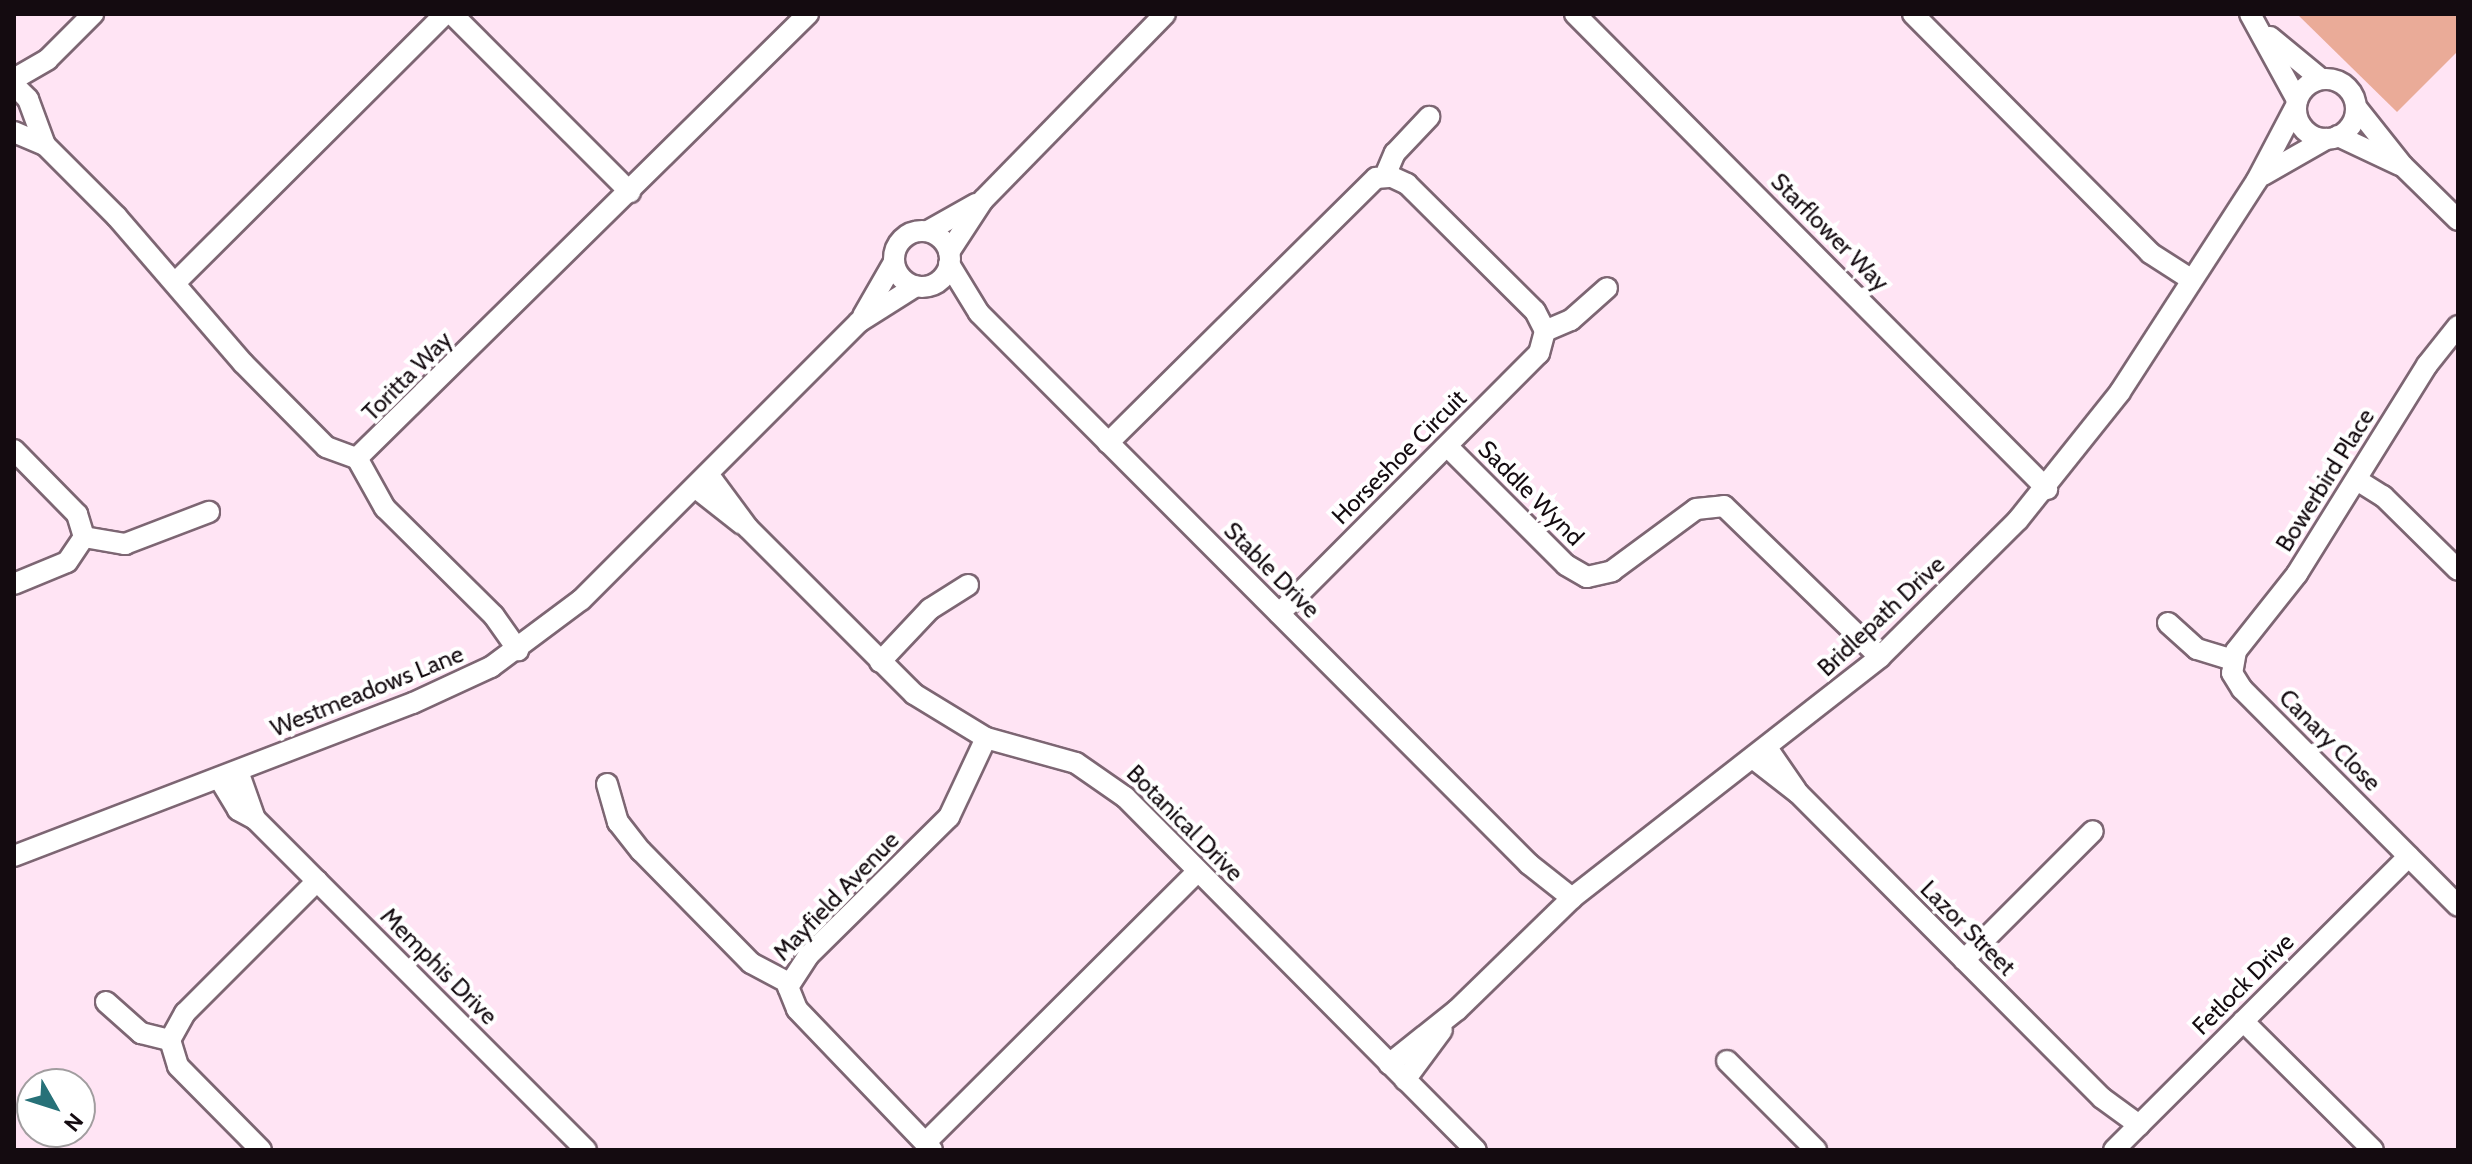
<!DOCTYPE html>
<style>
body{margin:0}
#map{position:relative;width:2472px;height:1164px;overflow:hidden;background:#ffe4f4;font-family:Cabin,sans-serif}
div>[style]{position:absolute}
.green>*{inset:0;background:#eaab98}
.roads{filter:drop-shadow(2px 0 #7d6673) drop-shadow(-2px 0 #7d6673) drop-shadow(0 2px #7d6673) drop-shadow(0 -2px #7d6673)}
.minor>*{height:20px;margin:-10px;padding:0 10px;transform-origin:10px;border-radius:10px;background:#fff}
.minor>.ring{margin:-10px;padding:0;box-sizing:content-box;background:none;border:20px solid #fff;border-radius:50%}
span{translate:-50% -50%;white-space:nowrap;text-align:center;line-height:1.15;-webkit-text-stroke:8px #fff;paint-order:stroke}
.street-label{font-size:24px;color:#140b10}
.frame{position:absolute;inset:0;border:16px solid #140b10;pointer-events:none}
.north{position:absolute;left:16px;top:1068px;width:80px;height:80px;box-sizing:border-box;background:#fff;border:2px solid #a19d9f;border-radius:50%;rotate:129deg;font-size:22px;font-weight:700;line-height:32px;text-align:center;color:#140b10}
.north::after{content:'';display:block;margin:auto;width:28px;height:36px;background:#277178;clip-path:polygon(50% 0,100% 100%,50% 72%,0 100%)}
</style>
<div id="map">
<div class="green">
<div style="clip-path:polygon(2297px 14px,2458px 14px,2458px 51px,2397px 112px)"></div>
</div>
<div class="roads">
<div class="minor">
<div style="left:452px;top:14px;width:252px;rotate:45deg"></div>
<div style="left:1575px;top:14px;width:670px;rotate:45.18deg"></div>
<div style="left:1913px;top:14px;width:337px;rotate:45.2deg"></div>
<div style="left:2150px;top:253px;width:46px;rotate:32.7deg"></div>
<div style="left:2250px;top:14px;width:98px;rotate:61.3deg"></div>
<div style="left:2270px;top:37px;width:66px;rotate:39.5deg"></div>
<div class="ring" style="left:2296px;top:79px;width:40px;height:40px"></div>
<div style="left:14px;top:79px;width:39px;rotate:-30deg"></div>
<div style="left:48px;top:59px;width:64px;rotate:-45deg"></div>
<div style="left:14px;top:85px;width:20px;rotate:45deg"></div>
<div style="left:28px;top:99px;width:49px;rotate:69.7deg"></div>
<div style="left:45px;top:145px;width:102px;rotate:45deg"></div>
<div style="left:117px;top:217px;width:193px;rotate:49.2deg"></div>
<div style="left:243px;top:363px;width:118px;rotate:45.3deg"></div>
<div style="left:326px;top:447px;width:33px;rotate:20deg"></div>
<div style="left:357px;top:458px;width:633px;rotate:-44.55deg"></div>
<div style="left:2356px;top:107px;width:75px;rotate:51.5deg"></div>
<div style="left:2403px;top:166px;width:77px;rotate:44.5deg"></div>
<div style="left:14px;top:132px;width:34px;rotate:23deg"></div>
<div style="left:2338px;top:136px;width:68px;rotate:25.1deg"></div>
<div style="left:2263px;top:175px;width:73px;rotate:-29.7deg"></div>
<div style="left:1385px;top:176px;width:25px;rotate:-67deg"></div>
<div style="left:1395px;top:153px;width:50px;rotate:-46.6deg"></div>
<div style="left:928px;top:231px;width:55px;rotate:-29.4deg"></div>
<div class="ring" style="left:894px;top:231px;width:36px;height:36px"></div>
<div style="left:949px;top:252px;width:62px;rotate:-56.8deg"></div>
<div style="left:983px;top:200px;width:260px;rotate:-45.6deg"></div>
<div style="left:949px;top:264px;width:57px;rotate:58.5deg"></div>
<div style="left:979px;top:313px;width:779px;rotate:45.05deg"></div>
<div style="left:1529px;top:864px;width:55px;rotate:38.3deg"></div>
<div style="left:176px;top:282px;width:380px;rotate:-44.9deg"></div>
<div style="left:863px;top:316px;width:62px;rotate:-60.1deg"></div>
<div style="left:2458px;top:326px;width:50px;rotate:128.5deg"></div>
<div style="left:2427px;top:365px;width:246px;rotate:121.9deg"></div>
<div style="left:2297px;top:574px;width:98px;rotate:128.4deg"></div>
<div style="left:2236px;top:651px;width:22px;rotate:100deg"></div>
<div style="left:2232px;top:673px;width:19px;rotate:58deg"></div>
<div style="left:2242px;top:689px;width:306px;rotate:45.1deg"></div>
<div style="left:1545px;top:331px;width:28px;rotate:-23deg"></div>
<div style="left:1571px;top:320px;width:48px;rotate:-41.6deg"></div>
<div style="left:1108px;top:443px;width:377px;rotate:-44.7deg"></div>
<div style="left:1376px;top:178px;width:16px;rotate:-4deg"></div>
<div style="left:1392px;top:177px;width:17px;rotate:25deg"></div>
<div style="left:1407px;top:184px;width:180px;rotate:44.8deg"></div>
<div style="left:1535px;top:311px;width:22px;rotate:63deg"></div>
<div style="left:1545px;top:331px;width:23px;rotate:105deg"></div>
<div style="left:1539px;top:353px;width:368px;rotate:134.9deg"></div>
<div style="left:1447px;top:446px;width:168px;rotate:45deg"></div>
<div style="left:1566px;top:565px;width:24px;rotate:30deg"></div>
<div style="left:1587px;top:577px;width:26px;rotate:-13deg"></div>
<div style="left:1612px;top:571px;width:104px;rotate:-36.4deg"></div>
<div style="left:1696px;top:509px;width:28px;rotate:-6deg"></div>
<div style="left:1724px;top:506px;width:217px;rotate:44.1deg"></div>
<div style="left:14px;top:450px;width:90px;rotate:45.5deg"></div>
<div style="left:77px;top:514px;width:24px;rotate:73deg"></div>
<div style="left:84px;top:537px;width:30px;rotate:124deg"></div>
<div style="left:67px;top:562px;width:57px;rotate:157.5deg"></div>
<div style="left:357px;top:458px;width:57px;rotate:60.8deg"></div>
<div style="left:385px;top:508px;width:153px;rotate:44.7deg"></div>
<div style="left:494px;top:616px;width:42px;rotate:54.8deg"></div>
<div style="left:708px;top:474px;width:67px;rotate:53.5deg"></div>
<div style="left:748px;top:528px;width:235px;rotate:45deg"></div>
<div style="left:914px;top:694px;width:84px;rotate:31.4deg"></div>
<div style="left:986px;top:738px;width:93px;rotate:15.5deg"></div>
<div style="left:1076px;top:763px;width:60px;rotate:34.8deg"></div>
<div style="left:1125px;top:797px;width:498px;rotate:45.2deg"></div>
<div style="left:2357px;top:480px;width:31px;rotate:32deg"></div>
<div style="left:2383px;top:496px;width:105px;rotate:44.6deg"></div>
<div style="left:695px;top:487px;width:60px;rotate:38.2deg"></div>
<div style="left:84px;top:537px;width:42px;rotate:9.7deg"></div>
<div style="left:125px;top:544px;width:90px;rotate:-20.9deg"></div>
<div style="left:2168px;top:623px;width:39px;rotate:42deg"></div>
<div style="left:2197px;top:649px;width:38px;rotate:17deg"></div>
<div style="left:880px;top:662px;width:73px;rotate:-46.7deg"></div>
<div style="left:930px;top:609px;width:45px;rotate:-32.3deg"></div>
<div style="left:1767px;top:748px;width:51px;rotate:55.4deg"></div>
<div style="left:1753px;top:758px;width:57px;rotate:37.9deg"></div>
<div style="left:1798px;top:793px;width:431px;rotate:45.1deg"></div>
<div style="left:2102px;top:1098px;width:46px;rotate:36.1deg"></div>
<div style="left:238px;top:771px;width:51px;rotate:70.5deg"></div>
<div style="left:255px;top:819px;width:468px;rotate:45deg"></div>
<div style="left:219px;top:778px;width:37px;rotate:59deg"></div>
<div style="left:238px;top:810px;width:19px;rotate:28deg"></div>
<div style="left:607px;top:784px;width:40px;rotate:74deg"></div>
<div style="left:618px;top:822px;width:37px;rotate:52deg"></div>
<div style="left:641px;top:851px;width:157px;rotate:45.5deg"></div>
<div style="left:751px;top:963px;width:43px;rotate:27.8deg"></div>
<div style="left:14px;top:856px;width:427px;rotate:-21deg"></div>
<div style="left:413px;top:703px;width:86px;rotate:-24.8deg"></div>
<div style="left:491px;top:667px;width:112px;rotate:-36.7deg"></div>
<div style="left:581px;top:600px;width:393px;rotate:-45deg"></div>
<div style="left:859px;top:322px;width:67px;rotate:-32.3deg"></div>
<div style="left:1964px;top:960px;width:182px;rotate:-45deg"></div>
<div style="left:106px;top:1002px;width:47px;rotate:41.5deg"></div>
<div style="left:141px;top:1033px;width:30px;rotate:14deg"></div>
<div style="left:2243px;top:1021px;width:183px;rotate:44.8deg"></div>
<div style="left:1727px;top:1061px;width:126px;rotate:45deg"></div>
<div style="left:1389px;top:1064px;width:87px;rotate:-38.5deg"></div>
<div style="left:1457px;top:1010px;width:161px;rotate:-44.2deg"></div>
<div style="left:1572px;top:898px;width:391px;rotate:-38deg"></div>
<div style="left:1880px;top:657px;width:194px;rotate:-44.8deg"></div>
<div style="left:2018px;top:520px;width:164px;rotate:-51.4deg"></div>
<div style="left:2120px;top:392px;width:252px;rotate:-57.1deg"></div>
<div style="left:2257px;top:180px;width:81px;rotate:-62.2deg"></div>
<div style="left:1405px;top:1080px;width:62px;rotate:-53.5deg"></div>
<div style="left:925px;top:1143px;width:385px;rotate:-44.9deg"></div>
<div style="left:261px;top:1150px;width:118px;rotate:-134.7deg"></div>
<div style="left:178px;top:1066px;width:27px;rotate:-107deg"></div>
<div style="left:170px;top:1040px;width:31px;rotate:-61deg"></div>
<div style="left:185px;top:1013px;width:187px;rotate:-45deg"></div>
<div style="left:932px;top:1150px;width:195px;rotate:-133.8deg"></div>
<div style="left:797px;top:1009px;width:24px;rotate:-112deg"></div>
<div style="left:788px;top:987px;width:37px;rotate:-57deg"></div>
<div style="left:808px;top:956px;width:198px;rotate:-44.6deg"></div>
<div style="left:949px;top:817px;width:87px;rotate:-64.9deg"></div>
<div style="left:2114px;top:1150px;width:416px;rotate:-44.9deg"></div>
</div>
</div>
<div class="street-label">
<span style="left:1830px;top:232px;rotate:45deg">Starflower Way</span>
<span style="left:407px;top:376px;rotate:-45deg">Toritta Way</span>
<span style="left:1399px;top:457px;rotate:-45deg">Horseshoe Circuit</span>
<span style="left:2325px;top:480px;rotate:-58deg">Bowerbird Place</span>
<span style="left:1531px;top:493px;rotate:45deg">Saddle Wynd</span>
<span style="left:1272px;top:570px;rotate:45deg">Stable Drive</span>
<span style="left:1881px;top:616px;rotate:-43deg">Bridlepath Drive</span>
<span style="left:367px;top:691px;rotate:-22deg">Westmeadows Lane</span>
<span style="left:2330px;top:740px;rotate:45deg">Canary Close</span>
<span style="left:1185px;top:823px;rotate:45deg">Botanical Drive</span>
<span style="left:836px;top:896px;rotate:-46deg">Mayfield Avenue</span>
<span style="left:1968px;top:928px;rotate:45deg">Lazor Street</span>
<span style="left:439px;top:966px;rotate:45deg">Memphis Drive</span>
<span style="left:2243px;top:984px;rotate:-45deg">Fetlock Drive</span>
</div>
<div class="frame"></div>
<div class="north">N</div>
</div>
